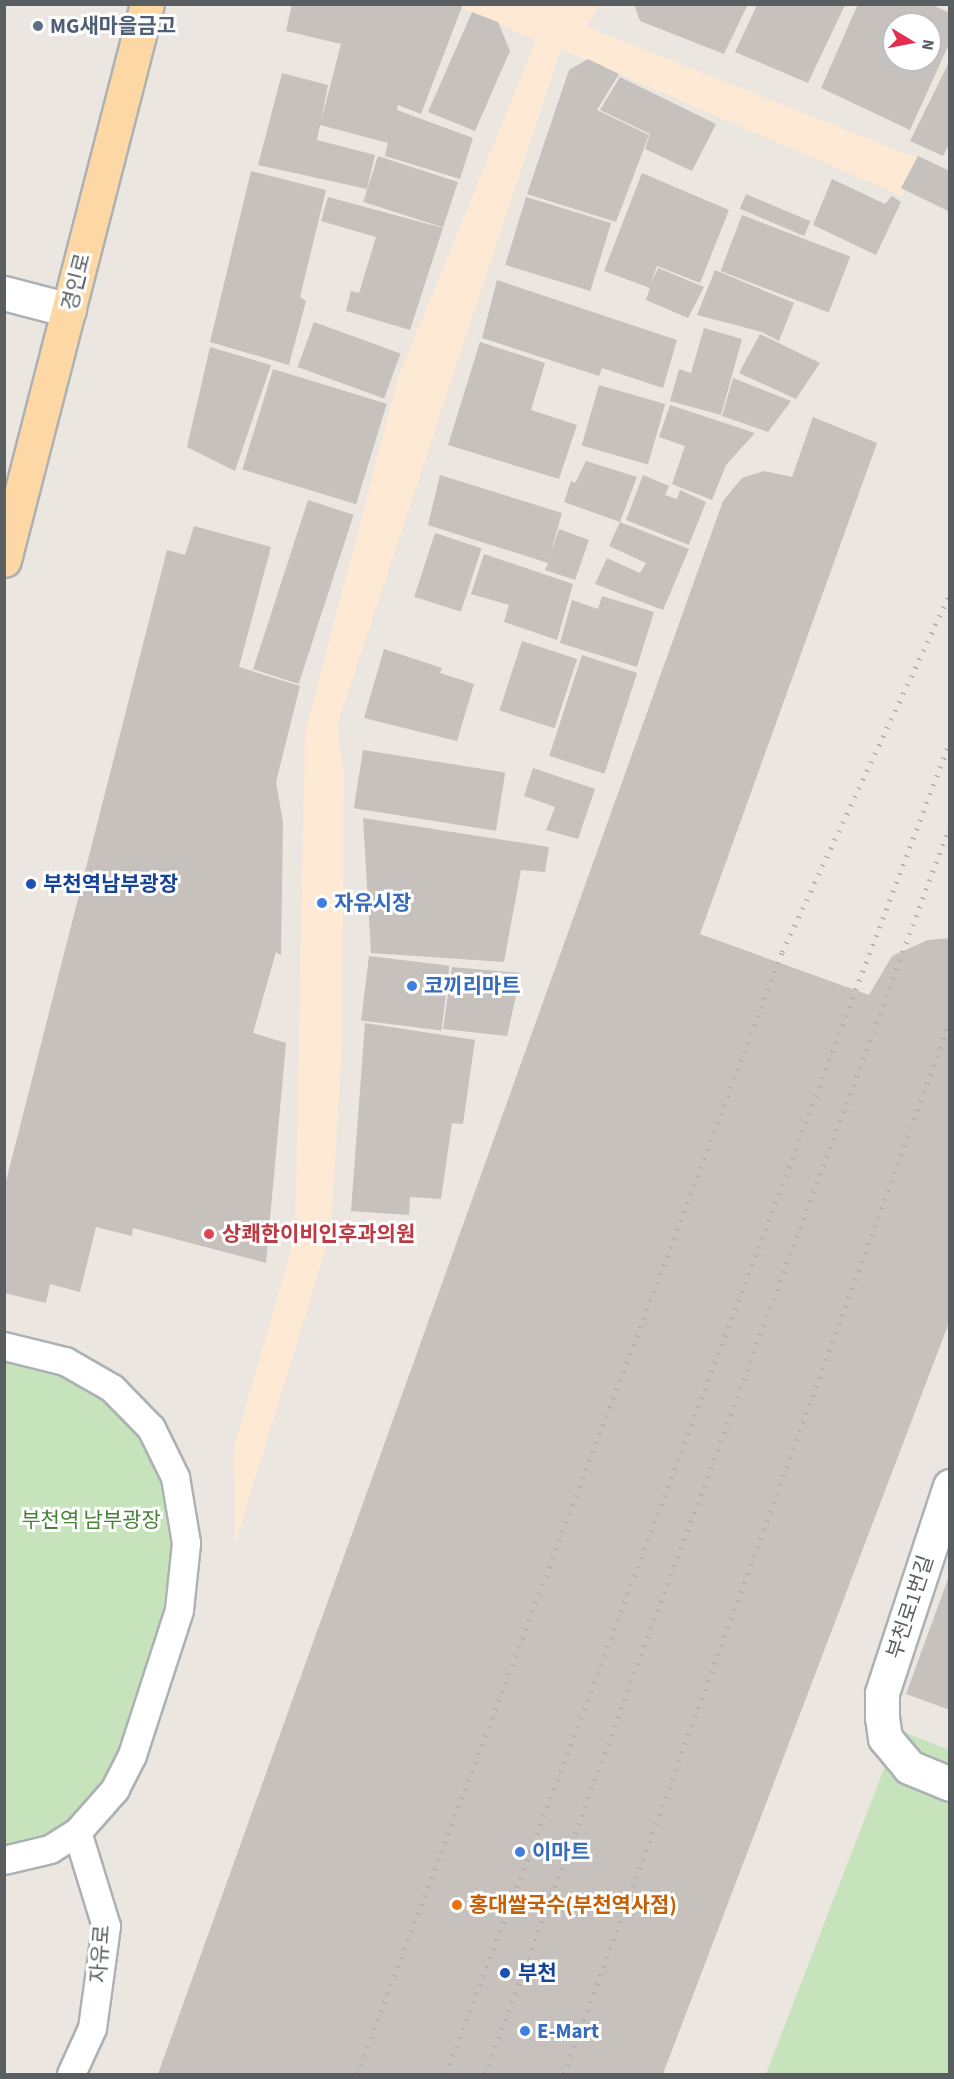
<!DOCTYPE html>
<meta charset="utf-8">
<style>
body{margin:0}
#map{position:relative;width:954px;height:2079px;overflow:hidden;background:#ece6e0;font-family:"Source Sans 3","Noto Sans KR",sans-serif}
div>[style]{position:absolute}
.commercial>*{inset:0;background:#fde9d4}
.green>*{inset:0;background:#c6e3bc}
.building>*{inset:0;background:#c6c1bd;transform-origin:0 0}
.roads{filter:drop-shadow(2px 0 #acb1b3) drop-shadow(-2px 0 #acb1b3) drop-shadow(0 2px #acb1b3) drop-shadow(0 -2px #acb1b3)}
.lane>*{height:27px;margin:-13.5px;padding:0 13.5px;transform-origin:13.5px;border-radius:13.5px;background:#fff}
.street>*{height:33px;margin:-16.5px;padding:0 16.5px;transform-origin:16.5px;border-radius:16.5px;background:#fff}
.primary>*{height:33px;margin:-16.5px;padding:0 16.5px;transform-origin:16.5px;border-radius:16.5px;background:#fdd8a4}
.rail>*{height:4.5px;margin-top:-2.25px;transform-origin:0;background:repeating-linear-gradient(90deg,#afb0b1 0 1.5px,transparent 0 9.5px)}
.dots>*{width:16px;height:16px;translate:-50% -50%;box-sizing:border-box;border:3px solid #fff;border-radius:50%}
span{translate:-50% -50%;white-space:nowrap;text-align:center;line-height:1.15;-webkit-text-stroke:6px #fff;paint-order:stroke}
.service-label{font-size:21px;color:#4e5e75;font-weight:700}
.left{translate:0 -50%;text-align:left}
.street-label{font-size:21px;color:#595f61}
.transit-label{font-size:21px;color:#164399;font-weight:700}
.shop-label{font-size:21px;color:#366cbe;font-weight:700}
.health-label{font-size:21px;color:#be3a42;font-weight:700}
.park-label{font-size:21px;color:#468336}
.food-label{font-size:21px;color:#c56008;font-weight:700}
.frame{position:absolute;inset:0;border:6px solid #595f61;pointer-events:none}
.north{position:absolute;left:882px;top:12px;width:60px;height:60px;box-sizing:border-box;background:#fff;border:2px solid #bdbfc0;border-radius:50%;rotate:100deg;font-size:16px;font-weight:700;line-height:24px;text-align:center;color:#595f61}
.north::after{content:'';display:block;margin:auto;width:21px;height:27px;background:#e52d4d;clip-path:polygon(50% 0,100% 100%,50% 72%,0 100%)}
</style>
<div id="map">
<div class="commercial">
<div style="clip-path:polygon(455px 5px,599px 5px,587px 27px,917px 158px,902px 196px,561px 49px,337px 726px,344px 774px,342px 1044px,331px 1232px,235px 1544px,234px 1447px,295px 1236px,305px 733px,398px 378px,536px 40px)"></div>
</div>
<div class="green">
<div style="clip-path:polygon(4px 1344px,112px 1388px,158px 1443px,180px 1594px,130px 1762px,62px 1841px,4px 1853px)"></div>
<div style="clip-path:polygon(899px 1730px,949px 1750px,949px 2074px,766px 2074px)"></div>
</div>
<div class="building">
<div style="clip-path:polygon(292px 4px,463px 4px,421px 114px,398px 105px,397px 110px,473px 138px,460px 179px,385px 156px,388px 143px,320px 125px,317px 140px,375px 155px,367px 189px,258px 165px,282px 73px,328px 85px,321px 121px,341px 44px,286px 31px)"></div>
<div style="clip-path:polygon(634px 4px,748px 4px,724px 54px,640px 21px)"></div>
<div style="clip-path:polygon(evenodd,858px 4px,930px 4px,950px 13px,950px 42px,910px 130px,821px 88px,858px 4px,894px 24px,930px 24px,930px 60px,894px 60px,894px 24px)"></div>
<div style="clip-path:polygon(757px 5px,845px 5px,808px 83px,735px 52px)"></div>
<div style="clip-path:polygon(472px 12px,498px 22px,510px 51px,475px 131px,428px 112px)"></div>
<div style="clip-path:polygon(588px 59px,619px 74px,597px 110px,649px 135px,616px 222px,527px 194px,569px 70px)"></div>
<div style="clip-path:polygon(950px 60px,950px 143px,943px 156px,910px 141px)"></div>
<div style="clip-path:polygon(620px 77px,716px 124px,692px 171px,645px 149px,650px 134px,600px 110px)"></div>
<div style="left:378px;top:156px;width:84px;height:48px;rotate:18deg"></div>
<div style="clip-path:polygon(918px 156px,950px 171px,950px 212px,901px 188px)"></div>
<div style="clip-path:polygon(251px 171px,326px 190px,300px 297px,306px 301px,289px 365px,210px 342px)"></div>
<div style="clip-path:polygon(642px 173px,729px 210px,700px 283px,657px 266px,650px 286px,658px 268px,704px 287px,688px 318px,646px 300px,650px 288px,604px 271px)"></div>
<div style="clip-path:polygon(832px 179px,885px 204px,892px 196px,901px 202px,876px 255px,813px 225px)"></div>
<div style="left:746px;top:194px;width:70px;height:16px;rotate:23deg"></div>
<div style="clip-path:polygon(328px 197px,443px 228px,410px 330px,346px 311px,351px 291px,359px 293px,376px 237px,321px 221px)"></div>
<div style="left:526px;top:197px;width:89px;height:71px;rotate:17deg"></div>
<div style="left:742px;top:215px;width:116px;height:60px;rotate:21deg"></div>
<div style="clip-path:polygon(715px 270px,794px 303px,779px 341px,762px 332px,697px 315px)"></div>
<div style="clip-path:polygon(497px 280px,677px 340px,663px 388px,602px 368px,599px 376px,482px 338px)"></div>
<div style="left:314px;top:322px;width:92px;height:48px;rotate:20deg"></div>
<div style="clip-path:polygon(704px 328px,742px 339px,721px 415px,670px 401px,679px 369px,691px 373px)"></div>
<div style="clip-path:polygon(760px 334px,820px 363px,796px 399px,739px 373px)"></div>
<div style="clip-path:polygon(480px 342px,545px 363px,531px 410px,577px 425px,559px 479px,448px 445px)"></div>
<div style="clip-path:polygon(210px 347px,271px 365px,235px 471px,187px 447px)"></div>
<div style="left:273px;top:369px;width:119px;height:105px;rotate:17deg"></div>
<div style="clip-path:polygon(733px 378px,791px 401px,768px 432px,722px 416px)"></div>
<div style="left:599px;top:385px;width:69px;height:63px;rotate:16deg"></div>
<div style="clip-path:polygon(670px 405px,755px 433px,726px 465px,712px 500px,672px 484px,685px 446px,659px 437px)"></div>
<div style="clip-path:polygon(813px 417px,877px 443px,700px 934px,869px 995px,892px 956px,928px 940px,950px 938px,950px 1320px,663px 2074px,158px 2074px,723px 501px,742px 478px,764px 471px,792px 477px)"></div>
<div style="clip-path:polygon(586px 461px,637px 477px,620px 522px,564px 502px,571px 481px,575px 483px)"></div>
<div style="clip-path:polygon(440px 475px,562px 513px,550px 555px,559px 529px,589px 540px,575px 580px,545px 570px,548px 563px,428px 525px)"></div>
<div style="clip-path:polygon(643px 475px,669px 486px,665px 495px,677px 499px,680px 490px,706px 502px,689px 545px,626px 520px)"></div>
<div style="left:308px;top:500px;width:48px;height:178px;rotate:18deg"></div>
<div style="clip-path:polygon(620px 522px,689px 549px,663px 610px,595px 584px,607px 558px,640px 573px,646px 563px,609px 546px)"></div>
<div style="clip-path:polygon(194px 526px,271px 547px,239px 667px,300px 686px,276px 782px,283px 822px,281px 955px,276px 952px,253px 1033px,286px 1043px,266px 1263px,133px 1228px,132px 1236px,96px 1227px,80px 1292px,50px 1284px,46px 1303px,4px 1293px,4px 1189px,167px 550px,185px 555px)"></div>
<div style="left:435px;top:533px;width:49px;height:67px;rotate:18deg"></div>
<div style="clip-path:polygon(484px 554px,573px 584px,557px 640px,504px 622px,509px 605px,471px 594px)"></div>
<div style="clip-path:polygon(602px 596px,654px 612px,637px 667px,560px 643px,572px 600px,598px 609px)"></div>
<div style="left:522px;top:641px;width:58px;height:73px;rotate:18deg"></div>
<div style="clip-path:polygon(384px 649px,442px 668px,440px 673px,474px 684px,457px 741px,364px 718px)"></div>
<div style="left:582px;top:655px;width:58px;height:106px;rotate:18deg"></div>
<div style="left:363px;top:750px;width:144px;height:59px;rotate:9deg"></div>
<div style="clip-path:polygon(533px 768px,595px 789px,578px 839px,546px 830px,555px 807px,524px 796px)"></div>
<div style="clip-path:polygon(363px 818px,549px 847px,545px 872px,521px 870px,504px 962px,371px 953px)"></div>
<div style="left:369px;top:956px;width:81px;height:65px;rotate:7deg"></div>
<div style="clip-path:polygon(452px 967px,521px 973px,507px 1036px,443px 1029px)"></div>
<div style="clip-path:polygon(365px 1023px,475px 1040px,463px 1124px,452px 1123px,441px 1199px,410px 1197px,409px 1215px,351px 1211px)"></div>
<div style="clip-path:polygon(949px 1576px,950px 1576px,950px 1710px,906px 1694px)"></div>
</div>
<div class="roads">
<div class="lane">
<div style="left:4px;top:1346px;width:63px;rotate:13.8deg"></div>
<div style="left:65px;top:1361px;width:54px;rotate:29.9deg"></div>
<div style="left:112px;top:1388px;width:56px;rotate:45.7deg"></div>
<div style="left:151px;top:1428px;width:55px;rotate:63.9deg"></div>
<div style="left:175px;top:1477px;width:67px;rotate:80.5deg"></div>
<div style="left:186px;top:1543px;width:67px;rotate:96deg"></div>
<div style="left:179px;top:1610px;width:152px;rotate:108deg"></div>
<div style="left:132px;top:1755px;width:38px;rotate:117deg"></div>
<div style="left:115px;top:1789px;width:57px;rotate:131.5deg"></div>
<div style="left:77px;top:1832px;width:32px;rotate:148deg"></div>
<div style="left:50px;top:1849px;width:47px;rotate:166.6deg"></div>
<div style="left:71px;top:2074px;width:51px;rotate:-65.5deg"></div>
<div style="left:92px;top:2028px;width:103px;rotate:-82.2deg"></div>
<div style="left:106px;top:1926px;width:98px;rotate:-107.1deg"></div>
</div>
<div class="street">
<div style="left:4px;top:293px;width:67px;rotate:14.7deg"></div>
<div style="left:950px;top:1486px;width:218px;rotate:108.2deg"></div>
<div style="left:882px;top:1693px;width:24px;rotate:90deg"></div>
<div style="left:882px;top:1717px;width:21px;rotate:82deg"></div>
<div style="left:885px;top:1738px;width:38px;rotate:50deg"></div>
<div style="left:909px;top:1767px;width:44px;rotate:22.5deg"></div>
</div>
<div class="primary">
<div style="left:4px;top:560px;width:574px;rotate:-75.58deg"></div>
</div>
</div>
<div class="rail">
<div style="left:357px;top:2074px;width:1200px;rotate:-69.25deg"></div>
<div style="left:782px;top:952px;width:395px;rotate:-64.9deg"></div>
<div style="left:446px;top:2074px;width:1426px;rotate:-69.3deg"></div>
<div style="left:485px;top:2074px;width:1333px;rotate:-69.58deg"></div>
<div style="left:564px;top:2074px;width:1122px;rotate:-69.87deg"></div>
</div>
<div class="dots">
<div style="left:38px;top:26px;background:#5c6f8a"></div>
<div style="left:31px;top:884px;background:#1a4fb4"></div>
<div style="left:322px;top:903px;background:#3f7fe0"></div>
<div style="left:412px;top:986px;background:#3f7fe0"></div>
<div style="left:209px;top:1234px;background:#e0444e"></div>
<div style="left:520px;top:1852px;background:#3f7fe0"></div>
<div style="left:457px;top:1905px;background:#e8710a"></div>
<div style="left:505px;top:1973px;background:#1a4fb4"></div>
<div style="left:525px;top:2031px;background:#3f7fe0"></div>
</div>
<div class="service-label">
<span class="left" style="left:50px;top:26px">MG새마을금고</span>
</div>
<div class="street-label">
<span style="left:76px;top:282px;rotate:-76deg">경인로</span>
<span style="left:910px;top:1607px;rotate:-72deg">부천로1번길</span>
<span style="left:100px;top:1954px;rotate:-86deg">자유로</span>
</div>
<div class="transit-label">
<span class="left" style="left:43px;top:884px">부천역남부광장</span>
<span class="left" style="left:518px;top:1973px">부천</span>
</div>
<div class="shop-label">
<span class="left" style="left:334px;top:903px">자유시장</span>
<span class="left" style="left:424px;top:986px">코끼리마트</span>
<span class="left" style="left:532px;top:1852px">이마트</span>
<span class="left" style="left:537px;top:2031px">E-Mart</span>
</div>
<div class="health-label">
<span class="left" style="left:222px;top:1234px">상쾌한이비인후과의원</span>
</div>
<div class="park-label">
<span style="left:91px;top:1520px">부천역 남부광장</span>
</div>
<div class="food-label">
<span class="left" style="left:469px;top:1905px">홍대쌀국수(부천역사점)</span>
</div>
<div class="frame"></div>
<div class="north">N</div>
</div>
